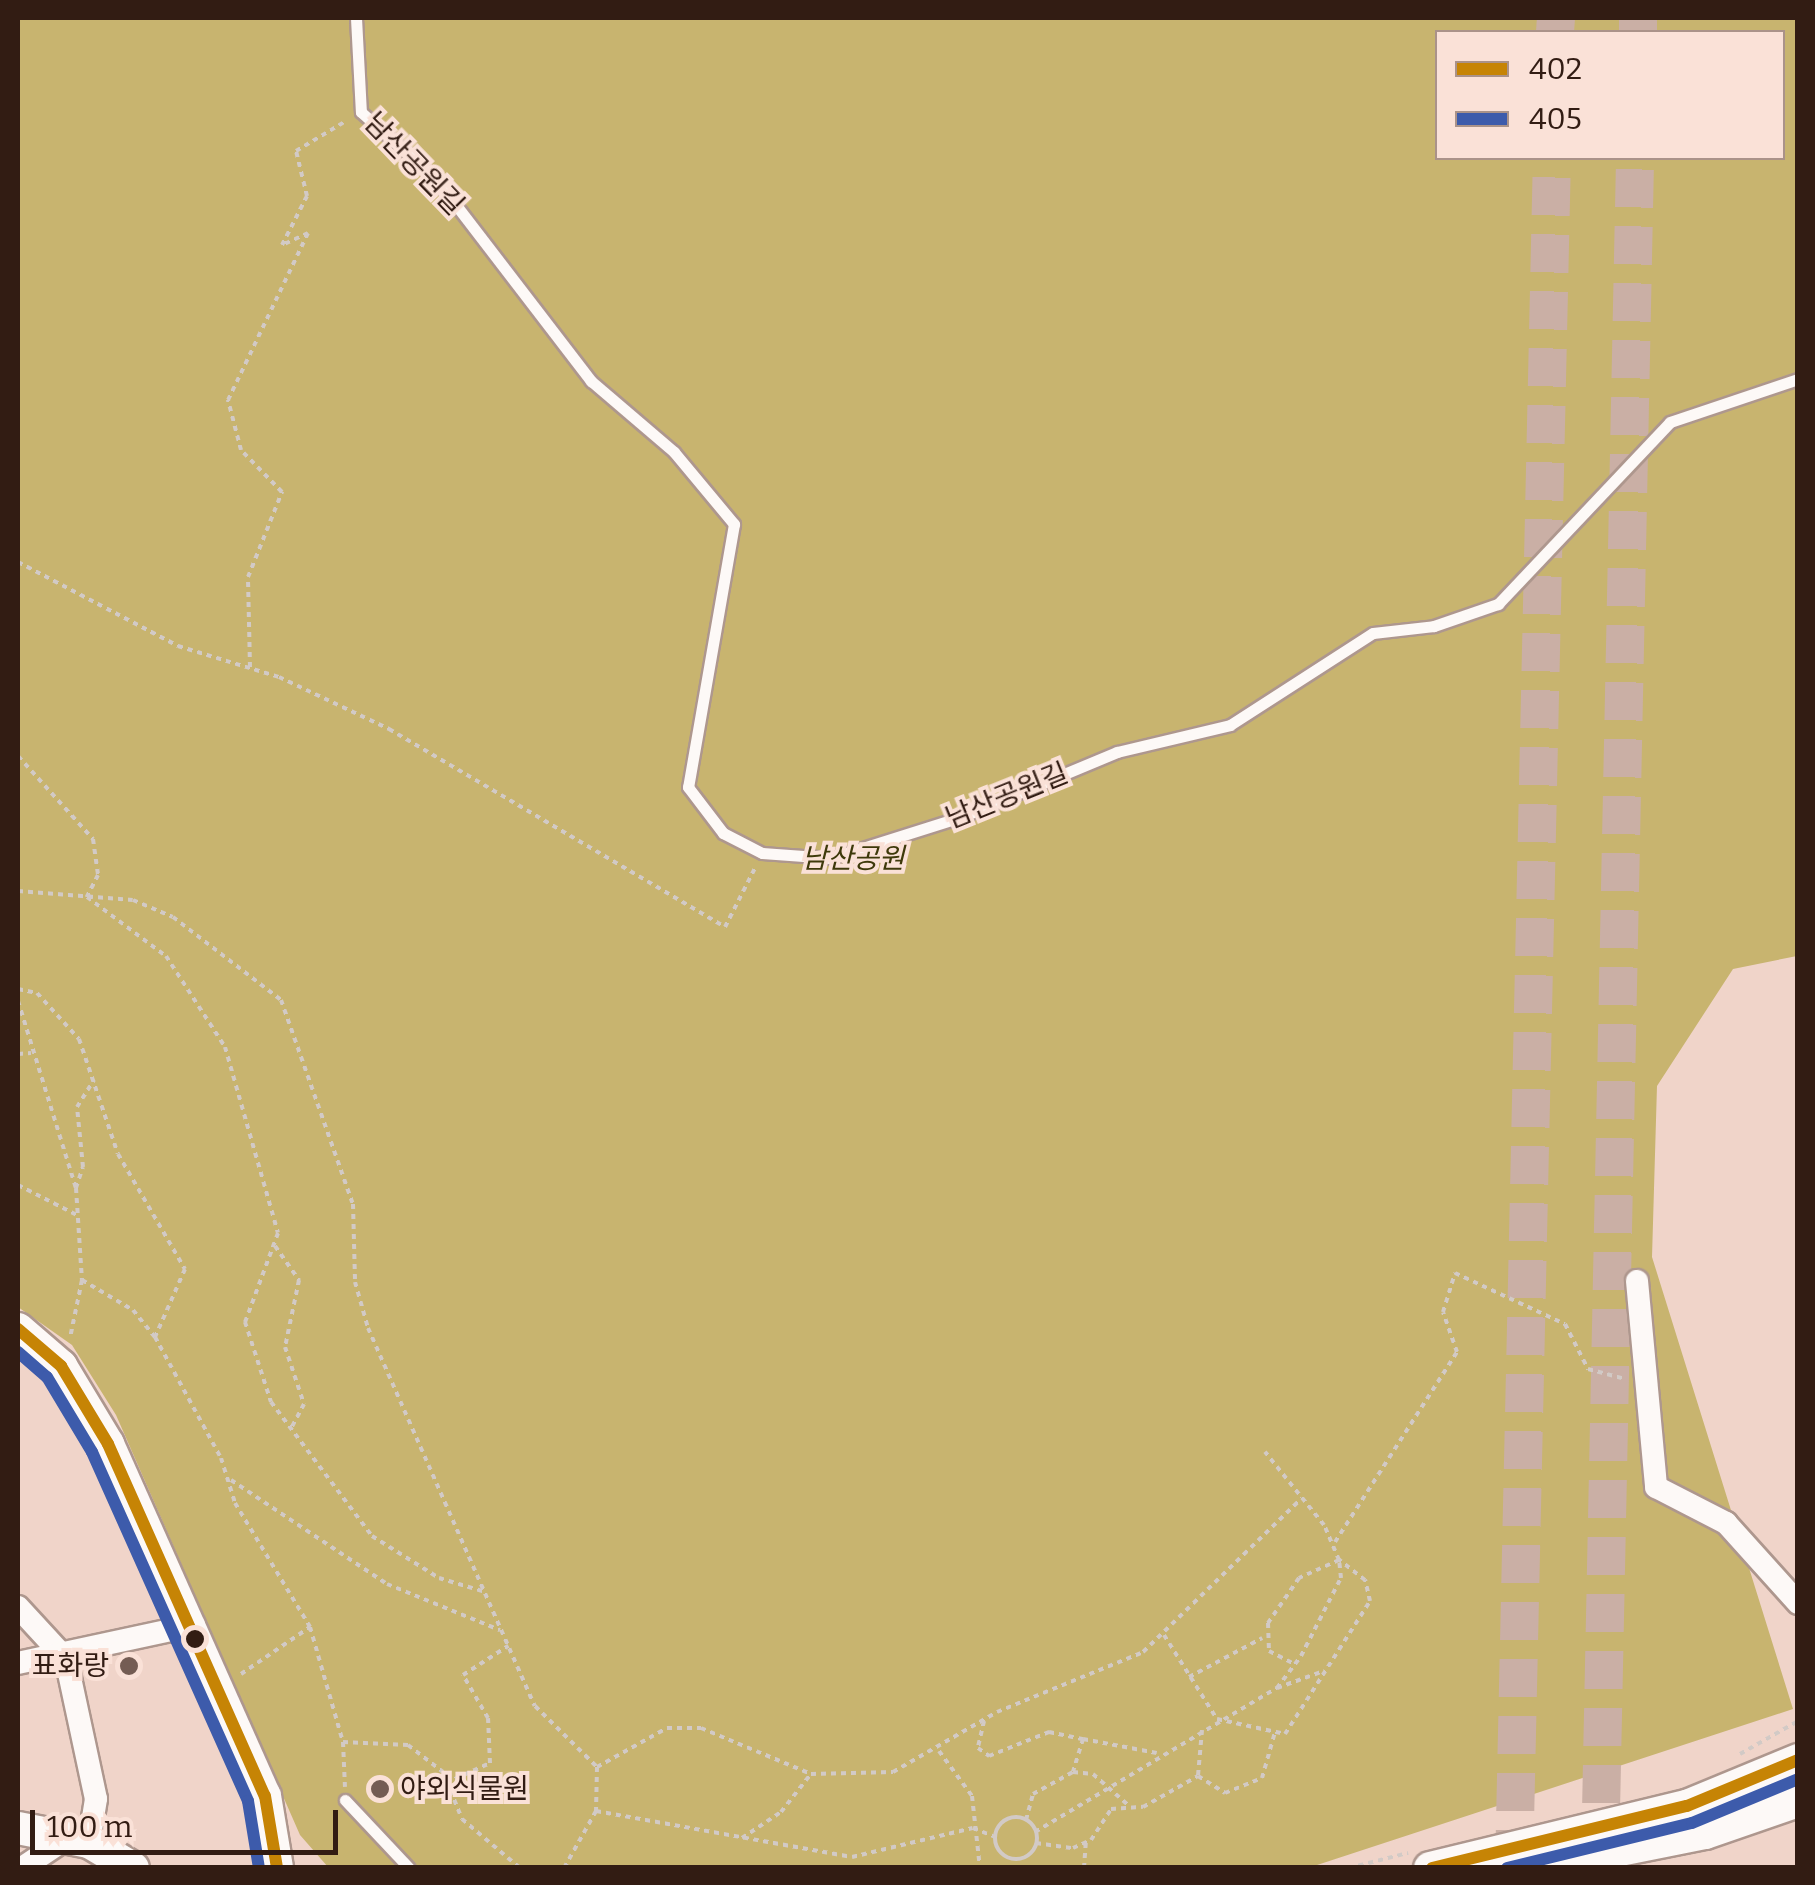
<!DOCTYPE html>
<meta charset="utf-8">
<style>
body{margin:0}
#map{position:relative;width:1815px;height:1885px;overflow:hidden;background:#f0d4c9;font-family:Bitter,"Noto Sans KR",serif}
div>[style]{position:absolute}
.forest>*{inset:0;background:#c8b46f}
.primary-tunnel>*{height:38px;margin-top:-19px;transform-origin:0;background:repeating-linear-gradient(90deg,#caafa5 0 38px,transparent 0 57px)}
.path>*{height:4px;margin-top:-2px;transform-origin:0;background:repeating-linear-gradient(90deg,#d2cac6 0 5px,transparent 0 10px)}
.path>.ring{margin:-2px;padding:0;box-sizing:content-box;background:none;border:4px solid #d2cac6;border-radius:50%}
.roads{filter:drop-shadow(2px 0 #ae978e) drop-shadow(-2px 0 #ae978e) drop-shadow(0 2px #ae978e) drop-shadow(0 -2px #ae978e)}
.service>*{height:11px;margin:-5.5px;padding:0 5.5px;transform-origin:5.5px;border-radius:5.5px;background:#fdf9f7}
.minor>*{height:22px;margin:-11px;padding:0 11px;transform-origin:11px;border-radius:11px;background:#fdf9f7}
.secondary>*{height:32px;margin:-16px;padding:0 16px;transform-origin:16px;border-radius:16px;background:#fdf9f7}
.bus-1>*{height:12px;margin:-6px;padding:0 6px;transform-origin:6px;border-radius:6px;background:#c68405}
.bus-2>*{height:12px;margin:-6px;padding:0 6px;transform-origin:6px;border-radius:6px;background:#3d5bab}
.dots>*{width:28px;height:28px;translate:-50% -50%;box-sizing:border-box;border:5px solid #fae1d7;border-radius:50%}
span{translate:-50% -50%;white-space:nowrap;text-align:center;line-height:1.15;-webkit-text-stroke:8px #fae1d7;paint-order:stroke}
.street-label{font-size:28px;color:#321c13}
.park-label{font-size:28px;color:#3e390a;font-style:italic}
.poi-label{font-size:28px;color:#321c13}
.right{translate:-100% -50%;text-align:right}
.left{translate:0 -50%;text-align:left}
.frame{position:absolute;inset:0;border:20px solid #321c13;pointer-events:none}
.legend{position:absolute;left:1435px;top:30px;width:350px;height:130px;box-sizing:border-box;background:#fae1d7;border:2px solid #aa9289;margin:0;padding:12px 18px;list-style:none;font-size:30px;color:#321c13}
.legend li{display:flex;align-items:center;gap:20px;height:50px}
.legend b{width:50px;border:2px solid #aa9289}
.scale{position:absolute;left:30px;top:1810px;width:308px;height:45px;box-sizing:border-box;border:5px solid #321c13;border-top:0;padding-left:12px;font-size:30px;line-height:35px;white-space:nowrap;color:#321c13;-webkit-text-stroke:8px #fae1d7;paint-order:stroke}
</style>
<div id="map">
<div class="forest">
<div style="clip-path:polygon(evenodd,18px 18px,1797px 18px,1797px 956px,1733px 969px,1657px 1086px,1652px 1257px,1793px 1709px,1311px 1867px,328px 1867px,300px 1835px,116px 1415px,72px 1345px,18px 1307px,18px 18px,1438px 32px,1782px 32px,1782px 158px,1438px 158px,1438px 32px)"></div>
</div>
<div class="primary-tunnel">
<div style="left:1555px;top:32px;width:14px;rotate:-86deg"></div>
<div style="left:1638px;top:32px;width:14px;rotate:-90deg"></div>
<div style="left:1600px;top:1860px;width:1702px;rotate:-88.82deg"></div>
<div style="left:1514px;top:1868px;width:1710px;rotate:-88.73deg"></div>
</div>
<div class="path">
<div style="left:282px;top:245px;width:55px;rotate:-63deg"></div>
<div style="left:307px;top:196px;width:46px;rotate:-103.7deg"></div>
<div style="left:296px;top:151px;width:58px;rotate:-31deg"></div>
<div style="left:18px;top:562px;width:181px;rotate:27.7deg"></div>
<div style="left:178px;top:646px;width:106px;rotate:17.1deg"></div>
<div style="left:279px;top:677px;width:122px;rotate:25.3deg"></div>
<div style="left:389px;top:729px;width:390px;rotate:30.5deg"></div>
<div style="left:725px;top:927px;width:66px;rotate:-63deg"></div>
<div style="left:250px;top:667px;width:90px;rotate:-91.3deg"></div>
<div style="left:248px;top:577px;width:92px;rotate:-68.2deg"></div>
<div style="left:282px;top:492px;width:59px;rotate:-134.3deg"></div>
<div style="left:241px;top:450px;width:52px;rotate:-104.6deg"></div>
<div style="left:228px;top:400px;width:185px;rotate:-64.4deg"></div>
<div style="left:308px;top:233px;width:29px;rotate:155deg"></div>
<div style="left:18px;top:756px;width:112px;rotate:47.9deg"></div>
<div style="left:93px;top:839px;width:36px;rotate:82deg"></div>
<div style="left:98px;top:875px;width:25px;rotate:117deg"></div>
<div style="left:87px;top:897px;width:99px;rotate:36.8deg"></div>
<div style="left:166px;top:956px;width:108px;rotate:57deg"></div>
<div style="left:225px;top:1047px;width:193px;rotate:74.1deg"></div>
<div style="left:278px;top:1233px;width:95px;rotate:110.3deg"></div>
<div style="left:245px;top:1322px;width:84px;rotate:72deg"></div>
<div style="left:271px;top:1402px;width:168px;rotate:53deg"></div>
<div style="left:372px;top:1536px;width:79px;rotate:32.1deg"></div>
<div style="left:439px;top:1578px;width:48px;rotate:16.9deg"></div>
<div style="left:18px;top:891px;width:115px;rotate:4.5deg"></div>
<div style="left:133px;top:900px;width:43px;rotate:23deg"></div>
<div style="left:173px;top:917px;width:136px;rotate:37.5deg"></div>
<div style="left:281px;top:1000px;width:216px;rotate:70.6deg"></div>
<div style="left:353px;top:1204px;width:78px;rotate:88.5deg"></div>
<div style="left:355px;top:1282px;width:48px;rotate:74.2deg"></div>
<div style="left:368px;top:1328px;width:413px;rotate:66.2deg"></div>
<div style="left:535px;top:1706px;width:87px;rotate:44.5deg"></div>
<div style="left:597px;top:1767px;width:44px;rotate:91.3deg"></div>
<div style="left:596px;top:1811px;width:65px;rotate:119.3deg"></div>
<div style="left:18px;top:989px;width:19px;rotate:12deg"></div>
<div style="left:37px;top:993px;width:62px;rotate:47.6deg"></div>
<div style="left:79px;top:1039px;width:121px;rotate:71.3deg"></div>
<div style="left:118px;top:1154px;width:133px;rotate:59.8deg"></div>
<div style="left:185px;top:1269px;width:74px;rotate:113.8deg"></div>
<div style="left:18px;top:1001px;width:196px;rotate:72.8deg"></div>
<div style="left:76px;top:1188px;width:92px;rotate:86.3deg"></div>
<div style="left:82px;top:1280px;width:59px;rotate:101.7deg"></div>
<div style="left:18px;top:1054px;width:13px;rotate:-4deg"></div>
<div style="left:18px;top:1185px;width:66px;rotate:27deg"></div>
<div style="left:76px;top:1188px;width:22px;rotate:-72deg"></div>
<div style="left:83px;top:1167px;width:60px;rotate:-95.7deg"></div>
<div style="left:77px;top:1107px;width:32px;rotate:-58deg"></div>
<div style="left:275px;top:1246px;width:42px;rotate:54.8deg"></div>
<div style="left:299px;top:1280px;width:68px;rotate:101.8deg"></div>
<div style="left:285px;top:1347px;width:60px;rotate:71.6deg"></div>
<div style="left:304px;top:1404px;width:27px;rotate:118deg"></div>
<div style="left:82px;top:1280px;width:59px;rotate:30.5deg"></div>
<div style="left:133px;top:1310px;width:35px;rotate:51deg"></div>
<div style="left:155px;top:1337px;width:138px;rotate:61.4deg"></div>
<div style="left:221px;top:1458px;width:47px;rotate:72.7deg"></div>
<div style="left:235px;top:1503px;width:145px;rotate:58.8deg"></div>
<div style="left:310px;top:1627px;width:120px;rotate:74deg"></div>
<div style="left:343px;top:1742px;width:65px;rotate:2.6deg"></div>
<div style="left:408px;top:1745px;width:44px;rotate:37.6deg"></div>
<div style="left:443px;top:1772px;width:51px;rotate:68deg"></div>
<div style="left:462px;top:1819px;width:76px;rotate:40.2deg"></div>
<div style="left:231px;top:1480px;width:187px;rotate:33.7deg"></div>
<div style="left:387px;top:1584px;width:122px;rotate:22.2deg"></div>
<div style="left:1335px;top:1542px;width:226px;rotate:-57.3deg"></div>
<div style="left:1457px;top:1352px;width:42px;rotate:-109.3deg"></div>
<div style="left:1443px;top:1312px;width:41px;rotate:-72.9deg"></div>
<div style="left:1455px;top:1273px;width:121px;rotate:24.9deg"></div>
<div style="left:1565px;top:1324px;width:51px;rotate:62.9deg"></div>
<div style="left:1588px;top:1369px;width:39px;rotate:15deg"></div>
<div style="left:1164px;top:1635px;width:99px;rotate:57.8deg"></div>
<div style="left:1217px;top:1719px;width:70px;rotate:12.4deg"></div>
<div style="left:1285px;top:1734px;width:158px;rotate:-57.4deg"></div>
<div style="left:1370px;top:1601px;width:22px;rotate:-103deg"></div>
<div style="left:1365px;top:1580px;width:33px;rotate:-142deg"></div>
<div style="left:1339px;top:1560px;width:44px;rotate:155.8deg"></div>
<div style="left:1299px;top:1578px;width:55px;rotate:124.6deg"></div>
<div style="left:1268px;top:1623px;width:28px;rotate:88deg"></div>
<div style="left:1269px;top:1651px;width:29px;rotate:27deg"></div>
<div style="left:241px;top:1674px;width:83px;rotate:-34.3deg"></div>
<div style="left:1189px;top:1677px;width:83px;rotate:-28.1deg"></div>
<div style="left:1277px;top:1688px;width:50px;rotate:-19.9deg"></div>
<div style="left:984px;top:1721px;width:28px;rotate:103deg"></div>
<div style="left:978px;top:1748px;width:14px;rotate:36deg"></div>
<div style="left:989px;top:1756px;width:65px;rotate:-21.8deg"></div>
<div style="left:1049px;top:1732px;width:35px;rotate:12deg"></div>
<div style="left:1083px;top:1739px;width:34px;rotate:107deg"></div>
<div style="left:1202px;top:1730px;width:46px;rotate:95deg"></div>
<div style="left:1198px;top:1776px;width:32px;rotate:32deg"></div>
<div style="left:1225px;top:1793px;width:40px;rotate:-22deg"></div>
<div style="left:1262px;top:1778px;width:48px;rotate:-74.2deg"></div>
<div style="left:1083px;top:1739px;width:75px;rotate:10.7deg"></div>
<div style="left:343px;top:1742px;width:45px;rotate:87.5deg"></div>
<div style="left:939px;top:1751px;width:56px;rotate:53.7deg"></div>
<div style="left:972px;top:1796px;width:72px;rotate:83.7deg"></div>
<div style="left:1740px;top:1754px;width:67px;rotate:-29.6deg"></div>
<div style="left:597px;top:1767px;width:80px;rotate:-29.1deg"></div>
<div style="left:667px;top:1728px;width:34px"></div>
<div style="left:701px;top:1728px;width:119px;rotate:22.7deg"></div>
<div style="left:811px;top:1774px;width:82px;rotate:-1.4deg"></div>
<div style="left:893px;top:1772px;width:120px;rotate:-30deg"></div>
<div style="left:997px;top:1712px;width:158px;rotate:-22.3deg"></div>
<div style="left:1143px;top:1652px;width:221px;rotate:-44.1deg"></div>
<div style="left:446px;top:1783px;width:48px;rotate:-24.4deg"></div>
<div style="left:490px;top:1763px;width:45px;rotate:-92.5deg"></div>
<div style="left:488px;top:1718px;width:50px;rotate:-120.2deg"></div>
<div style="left:463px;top:1675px;width:54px;rotate:-32.8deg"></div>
<div style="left:596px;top:1811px;width:260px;rotate:10.2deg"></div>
<div style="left:852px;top:1857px;width:124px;rotate:-13.5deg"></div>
<div style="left:973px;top:1828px;width:24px;rotate:22deg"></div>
<div class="ring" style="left:995px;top:1817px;width:38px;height:38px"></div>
<div style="left:1026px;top:1820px;width:27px;rotate:-75deg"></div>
<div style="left:1033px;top:1794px;width:46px;rotate:-28.8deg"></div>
<div style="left:1073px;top:1772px;width:20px;rotate:6deg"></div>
<div style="left:1093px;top:1774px;width:48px;rotate:41.6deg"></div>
<div style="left:1035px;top:1832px;width:282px;rotate:-30.8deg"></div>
<div style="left:1277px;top:1688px;width:40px;rotate:-53deg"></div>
<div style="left:1301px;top:1656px;width:88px;rotate:-62.9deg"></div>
<div style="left:1341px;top:1578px;width:18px;rotate:-96deg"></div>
<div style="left:1339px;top:1560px;width:38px;rotate:-113deg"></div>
<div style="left:1324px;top:1525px;width:94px;rotate:-128.9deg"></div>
<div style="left:742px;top:1838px;width:47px;rotate:-33.7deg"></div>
<div style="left:781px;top:1812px;width:47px;rotate:-51.9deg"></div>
<div style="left:1036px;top:1843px;width:37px;rotate:8deg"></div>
<div style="left:1073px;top:1848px;width:20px;rotate:-24deg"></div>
<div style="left:1091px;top:1840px;width:37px;rotate:-57deg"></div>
<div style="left:1111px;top:1809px;width:32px;rotate:-4deg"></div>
<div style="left:1143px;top:1807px;width:63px;rotate:-29.4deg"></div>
<div style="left:1084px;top:1868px;width:26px;rotate:-86deg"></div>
<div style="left:1349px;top:1868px;width:61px;rotate:-14.3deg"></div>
</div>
<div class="roads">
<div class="service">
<div style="left:356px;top:18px;width:94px;rotate:87deg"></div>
<div style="left:361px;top:112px;width:101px;rotate:41.8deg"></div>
<div style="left:436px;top:179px;width:255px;rotate:52.5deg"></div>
<div style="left:591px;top:381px;width:109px;rotate:40.5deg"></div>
<div style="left:674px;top:452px;width:94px;rotate:50.2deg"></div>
<div style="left:734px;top:524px;width:267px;rotate:99.9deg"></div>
<div style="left:688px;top:787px;width:58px;rotate:52.7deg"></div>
<div style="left:723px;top:833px;width:44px;rotate:27.1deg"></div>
<div style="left:762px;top:853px;width:69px;rotate:4.1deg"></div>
<div style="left:831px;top:858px;width:136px;rotate:-17.5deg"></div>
<div style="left:961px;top:817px;width:169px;rotate:-22.6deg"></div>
<div style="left:1117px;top:752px;width:116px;rotate:-13.4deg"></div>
<div style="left:1230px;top:725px;width:170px;rotate:-32.8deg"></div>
<div style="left:1373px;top:633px;width:61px;rotate:-6.5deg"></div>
<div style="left:1434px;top:626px;width:68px;rotate:-19deg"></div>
<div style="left:1498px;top:604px;width:250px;rotate:-46.6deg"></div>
<div style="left:1670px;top:422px;width:135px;rotate:-18.6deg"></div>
<div style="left:345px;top:1800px;width:93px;rotate:46.7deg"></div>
</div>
<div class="minor">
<div style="left:1637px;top:1281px;width:207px;rotate:84.7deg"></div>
<div style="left:1656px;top:1487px;width:79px;rotate:27.2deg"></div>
<div style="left:1726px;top:1523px;width:108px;rotate:48deg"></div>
<div style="left:18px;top:1607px;width:71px;rotate:47.3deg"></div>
<div style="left:66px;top:1659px;width:143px;rotate:77.9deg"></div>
<div style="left:96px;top:1799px;width:44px;rotate:99.2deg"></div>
<div style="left:18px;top:1663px;width:180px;rotate:-12.2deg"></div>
<div style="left:22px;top:1868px;width:50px;rotate:-33.7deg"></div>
</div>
<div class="secondary">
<div style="left:18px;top:1329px;width:57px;rotate:40.7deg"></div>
<div style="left:61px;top:1366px;width:91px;rotate:58.9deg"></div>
<div style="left:108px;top:1444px;width:385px;rotate:66deg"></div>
<div style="left:265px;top:1796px;width:73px;rotate:80.5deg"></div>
<div style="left:18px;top:1828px;width:72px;rotate:11.2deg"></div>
<div style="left:89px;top:1842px;width:51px;rotate:30.6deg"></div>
<div style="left:1430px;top:1868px;width:264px;rotate:-13.6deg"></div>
<div style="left:1687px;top:1806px;width:120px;rotate:-22.5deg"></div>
<div style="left:1530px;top:1868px;width:178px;rotate:-11.3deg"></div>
<div style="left:1705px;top:1833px;width:98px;rotate:-19deg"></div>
</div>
</div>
<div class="bus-1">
<div style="left:18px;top:1329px;width:57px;rotate:40.7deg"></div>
<div style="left:61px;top:1366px;width:91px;rotate:58.9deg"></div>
<div style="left:108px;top:1444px;width:385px;rotate:66deg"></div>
<div style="left:265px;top:1796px;width:73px;rotate:80.5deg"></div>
<div style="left:1432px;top:1868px;width:262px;rotate:-13.7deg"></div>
<div style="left:1687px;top:1806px;width:120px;rotate:-22.5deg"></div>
</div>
<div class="bus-2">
<div style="left:18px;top:1352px;width:38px;rotate:41deg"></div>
<div style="left:47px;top:1377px;width:87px;rotate:59deg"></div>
<div style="left:92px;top:1452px;width:382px;rotate:65.9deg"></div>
<div style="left:248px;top:1801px;width:68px;rotate:80.7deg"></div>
<div style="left:1507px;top:1868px;width:190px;rotate:-13.7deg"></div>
<div style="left:1692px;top:1823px;width:115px;rotate:-22.5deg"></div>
</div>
<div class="dots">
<div style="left:195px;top:1639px;background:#321c13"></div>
<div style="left:129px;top:1666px;background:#745c53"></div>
<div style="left:380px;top:1789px;background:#745c53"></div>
</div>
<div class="street-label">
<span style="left:414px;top:164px;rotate:46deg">남산공원길</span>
<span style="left:1007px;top:796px;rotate:-22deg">남산공원길</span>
</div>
<div class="park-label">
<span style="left:853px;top:859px">남산공원</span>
</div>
<div class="poi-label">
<span class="right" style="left:109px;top:1666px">표화랑</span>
<span class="left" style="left:400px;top:1789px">야외식물원</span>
</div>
<div class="frame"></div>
<ul class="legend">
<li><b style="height:12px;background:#c68405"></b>402</li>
<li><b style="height:12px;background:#3d5bab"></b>405</li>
</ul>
<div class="scale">100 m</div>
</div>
